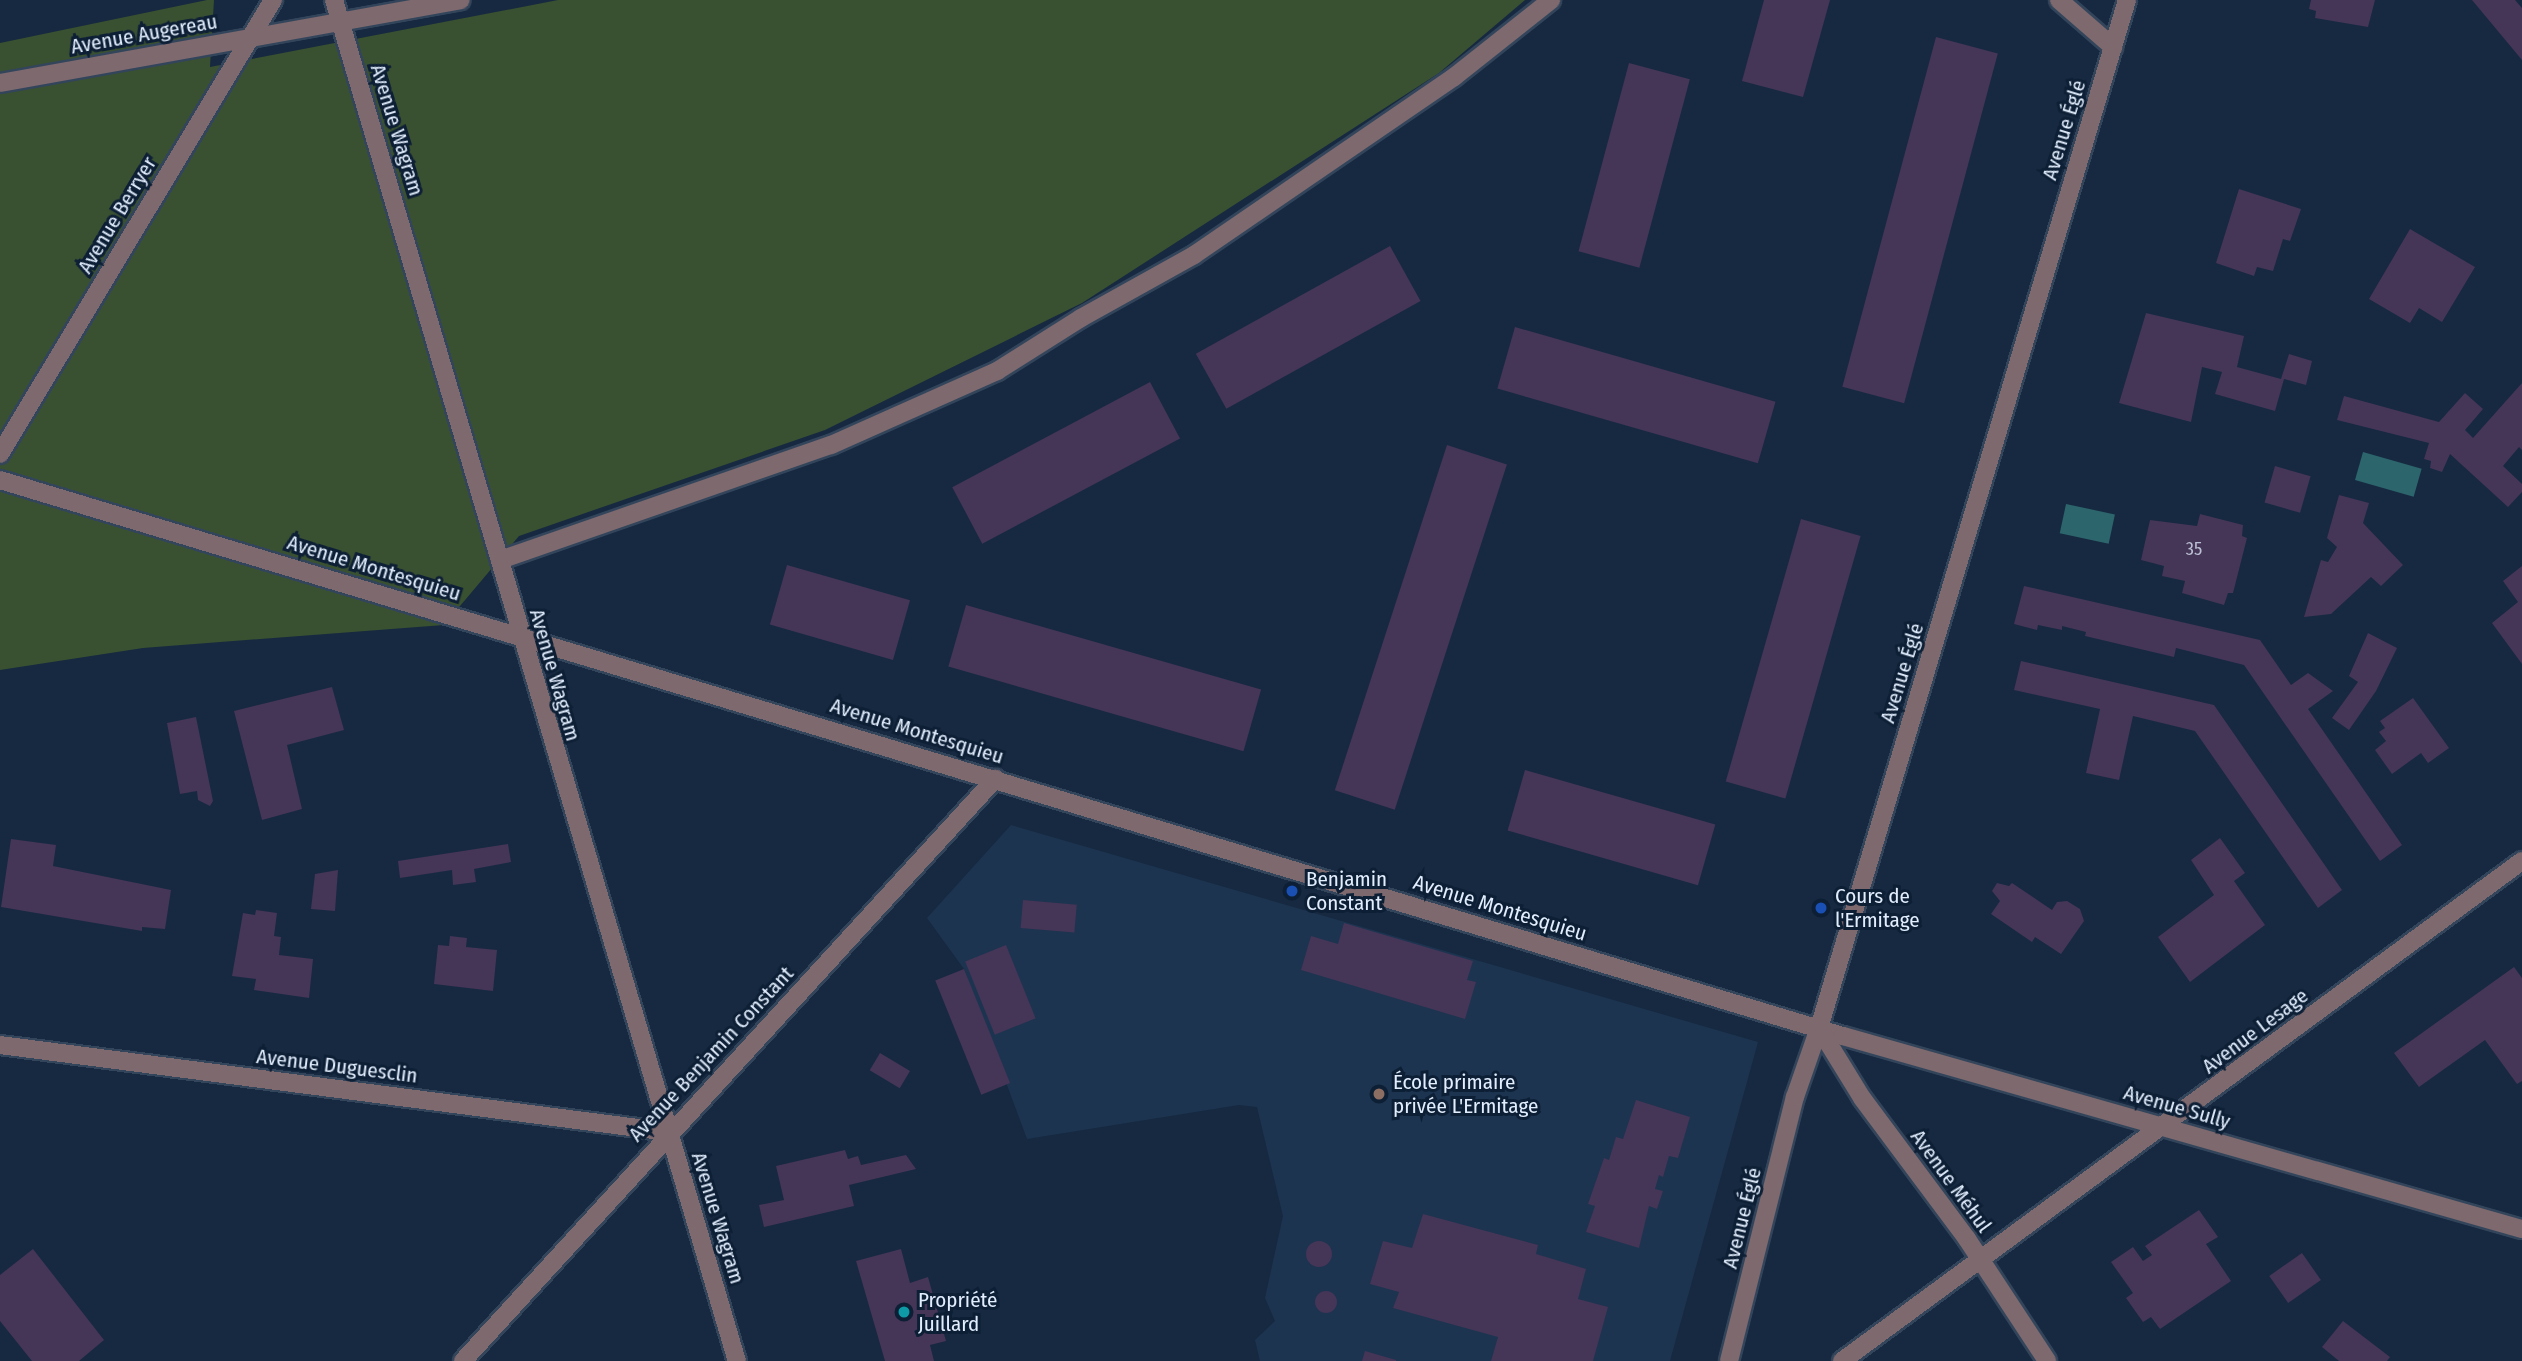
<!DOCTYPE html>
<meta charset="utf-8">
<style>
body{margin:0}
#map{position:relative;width:2522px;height:1361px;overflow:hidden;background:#162940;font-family:"Fira Sans Condensed",sans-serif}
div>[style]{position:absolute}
.built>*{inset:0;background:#1c3450}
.green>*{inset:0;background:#395031}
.water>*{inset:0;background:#2c656c;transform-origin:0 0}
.building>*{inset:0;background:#453557;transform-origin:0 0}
.round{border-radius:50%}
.roads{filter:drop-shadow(2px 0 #33455b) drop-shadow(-2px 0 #33455b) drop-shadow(0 2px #33455b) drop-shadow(0 -2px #33455b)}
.street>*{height:18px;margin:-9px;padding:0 9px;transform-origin:9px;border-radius:9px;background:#7e696e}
.dots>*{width:19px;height:19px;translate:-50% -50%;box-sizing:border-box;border:4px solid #0d1f35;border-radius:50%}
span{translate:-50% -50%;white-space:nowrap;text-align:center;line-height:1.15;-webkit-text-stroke:6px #0d1f35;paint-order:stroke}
.number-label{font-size:18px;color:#bbc0d4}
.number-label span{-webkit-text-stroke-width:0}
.street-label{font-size:21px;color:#e2eefe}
.poi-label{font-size:21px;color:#e2eefe}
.left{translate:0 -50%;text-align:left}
</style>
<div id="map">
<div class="built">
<div style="clip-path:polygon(1011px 825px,1758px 1042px,1670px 1361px,1260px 1361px,1255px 1340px,1275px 1321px,1265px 1298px,1283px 1216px,1257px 1107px,1239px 1105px,1027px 1139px,964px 969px,927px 918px)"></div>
</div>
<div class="green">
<div style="clip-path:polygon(207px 0,214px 0,210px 67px,558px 0,1525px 0,1439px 73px,1082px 303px,825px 430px,519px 536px,444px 625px,143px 648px,0 670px,0 43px)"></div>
</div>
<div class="water">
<div style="left:2363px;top:452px;width:61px;height:29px;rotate:16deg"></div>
<div style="left:2066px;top:504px;width:50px;height:30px;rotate:12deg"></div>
</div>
<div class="building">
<div style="clip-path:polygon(1764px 0,1830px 0,1803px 97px,1742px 81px)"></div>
<div style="clip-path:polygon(2311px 0,2375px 0,2368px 27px,2315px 18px,2316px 11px,2309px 9px)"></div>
<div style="clip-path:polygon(2472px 0,2515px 0,2522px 8px,2522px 60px)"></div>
<div style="left:1936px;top:37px;width:64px;height:362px;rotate:15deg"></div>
<div style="left:1629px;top:63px;width:63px;height:195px;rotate:15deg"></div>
<div style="clip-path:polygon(2239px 189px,2301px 209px,2290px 241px,2283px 239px,2273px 271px,2257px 267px,2254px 276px,2216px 263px)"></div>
<div style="clip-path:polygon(2410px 229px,2475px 267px,2442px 322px,2419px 308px,2410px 323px,2369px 299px)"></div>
<div style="left:1390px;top:246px;width:63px;height:222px;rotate:61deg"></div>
<div style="clip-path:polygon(2146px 313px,2244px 336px,2237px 367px,2281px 379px,2289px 354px,2312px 361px,2306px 385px,2284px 379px,2275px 411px,2215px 394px,2222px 372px,2202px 367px,2191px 422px,2119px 403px)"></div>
<div style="left:1515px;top:327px;width:271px;height:64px;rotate:16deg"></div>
<div style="left:1150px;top:382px;width:64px;height:224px;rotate:62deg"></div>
<div style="clip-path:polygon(2522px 383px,2522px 450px,2519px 447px,2503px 466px,2522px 484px,2522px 492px,2508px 507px,2450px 454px,2442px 472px,2430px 468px,2431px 461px,2424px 459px,2429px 443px,2337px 420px,2344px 396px,2439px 422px,2465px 393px,2483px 409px,2465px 430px,2473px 438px)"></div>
<div style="left:1447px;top:445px;width:63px;height:363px;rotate:18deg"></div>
<div style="left:2275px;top:466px;width:37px;height:38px;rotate:16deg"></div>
<div style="clip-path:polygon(2339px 495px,2369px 503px,2363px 523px,2403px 565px,2381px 586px,2371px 577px,2331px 614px,2304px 617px,2321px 560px,2328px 562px,2337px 547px,2327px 538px)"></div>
<div style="clip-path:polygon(2200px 514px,2243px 525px,2242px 536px,2247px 538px,2233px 593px,2228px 593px,2224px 605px,2182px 593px,2185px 581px,2162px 576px,2164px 566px,2141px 560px,2150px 520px,2197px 526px)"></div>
<div style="left:1801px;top:519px;width:62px;height:273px;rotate:16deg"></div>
<div style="left:787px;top:565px;width:128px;height:62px;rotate:16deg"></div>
<div style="clip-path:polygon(2522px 566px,2522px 664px,2492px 623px,2518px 602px,2503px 581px)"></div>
<div style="clip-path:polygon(2024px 586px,2260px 640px,2291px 685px,2308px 673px,2333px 691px,2308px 709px,2402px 845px,2380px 861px,2244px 665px,2176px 648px,2174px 657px,2085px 636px,2086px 632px,2062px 626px,2062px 630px,2038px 625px,2037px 630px,2014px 624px)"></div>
<div style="left:966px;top:605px;width:307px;height:64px;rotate:16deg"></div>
<div style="clip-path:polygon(2368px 633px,2397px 648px,2376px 691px,2349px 730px,2332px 718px,2358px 682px,2349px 676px)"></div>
<div style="clip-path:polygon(2021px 661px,2214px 705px,2342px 890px,2318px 908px,2195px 731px,2133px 716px,2119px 780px,2086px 773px,2100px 709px,2014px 690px)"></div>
<div style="clip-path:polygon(332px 687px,344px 730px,287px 745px,302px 809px,262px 820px,234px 711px)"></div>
<div style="clip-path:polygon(2413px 698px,2449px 748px,2428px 763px,2421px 753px,2392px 774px,2375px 750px,2386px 741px,2379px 732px,2385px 728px,2380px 721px)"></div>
<div style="clip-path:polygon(196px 717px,213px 801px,210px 806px,198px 800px,197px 791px,180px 794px,167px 723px)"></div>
<div style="left:1525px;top:770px;width:198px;height:63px;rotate:16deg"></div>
<div style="clip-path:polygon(2220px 838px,2245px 873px,2234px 881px,2265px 925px,2190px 982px,2158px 937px,2214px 895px,2191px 860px)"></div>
<div style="clip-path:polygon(11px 839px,56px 845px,53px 866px,171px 890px,165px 929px,142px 927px,142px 931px,1px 907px)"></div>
<div style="clip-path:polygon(508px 844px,511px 862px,474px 869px,476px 882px,453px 885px,452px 870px,400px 878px,398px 861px)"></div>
<div style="clip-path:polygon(338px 870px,335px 911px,311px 909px,315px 874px)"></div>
<div style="clip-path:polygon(1997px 883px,2009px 886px,2012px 883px,2052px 910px,2057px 902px,2067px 901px,2080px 909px,2084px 921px,2061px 954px,2035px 937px,2032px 942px,1991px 914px,2000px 901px,1992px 891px)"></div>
<div style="left:1023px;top:900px;width:54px;height:28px;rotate:5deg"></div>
<div style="clip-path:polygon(256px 910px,277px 913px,274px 936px,281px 937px,279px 955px,313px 959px,309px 998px,254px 990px,256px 979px,232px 976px,243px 913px,255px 915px)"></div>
<div style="clip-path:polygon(1344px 923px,1473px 961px,1467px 980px,1476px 982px,1465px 1019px,1301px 970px,1311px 936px,1338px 944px)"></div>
<div style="clip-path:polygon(450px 936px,467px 938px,466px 947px,497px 950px,493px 991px,434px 984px,438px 945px,449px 946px)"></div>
<div style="left:1006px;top:945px;width:79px;height:44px;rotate:68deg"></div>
<div style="clip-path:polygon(2514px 967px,2522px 978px,2522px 1081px,2517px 1084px,2485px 1040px,2419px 1087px,2394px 1053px)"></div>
<div style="left:964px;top:969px;width:123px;height:31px;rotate:68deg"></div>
<div style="left:880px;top:1053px;width:35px;height:20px;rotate:31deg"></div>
<div style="clip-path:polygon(1636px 1100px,1690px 1117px,1678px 1158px,1669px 1156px,1663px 1177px,1659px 1175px,1655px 1189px,1663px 1191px,1657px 1209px,1649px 1206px,1639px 1248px,1586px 1232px,1595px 1206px,1588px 1204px,1604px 1158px,1609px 1160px,1616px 1137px,1623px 1139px)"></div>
<div style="clip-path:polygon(845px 1150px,848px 1159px,858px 1156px,861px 1165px,906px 1155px,916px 1169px,849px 1185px,854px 1206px,764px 1227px,759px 1205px,784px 1200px,776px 1166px)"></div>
<div style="clip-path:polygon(2199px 1210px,2218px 1237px,2206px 1244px,2231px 1281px,2160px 1329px,2151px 1317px,2143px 1322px,2126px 1298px,2133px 1293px,2111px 1262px,2133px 1247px,2143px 1261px,2152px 1255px,2145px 1246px)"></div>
<div style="clip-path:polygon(1423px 1214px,1538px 1245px,1536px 1254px,1586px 1269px,1578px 1299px,1608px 1307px,1593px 1361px,1491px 1361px,1498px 1337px,1393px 1308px,1399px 1292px,1370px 1284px,1383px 1241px,1412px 1248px)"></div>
<div class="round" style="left:1306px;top:1241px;width:26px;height:26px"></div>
<div style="clip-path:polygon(33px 1249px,104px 1340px,79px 1361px,32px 1361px,0 1321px,0 1275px)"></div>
<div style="clip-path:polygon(901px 1249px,910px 1283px,928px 1277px,946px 1341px,930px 1345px,934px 1361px,885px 1361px,856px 1261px)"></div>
<div style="left:2302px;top:1253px;width:33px;height:40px;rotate:55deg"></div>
<div class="round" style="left:1315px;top:1291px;width:22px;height:22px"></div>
<div style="clip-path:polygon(2343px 1321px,2390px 1357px,2387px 1361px,2339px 1361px,2322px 1347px)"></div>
<div style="clip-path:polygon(1365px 1351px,1396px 1360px,1396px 1361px,1362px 1361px)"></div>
</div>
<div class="roads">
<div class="street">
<div style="left:334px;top:0;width:1419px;rotate:73.51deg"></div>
<div style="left:2059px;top:0;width:72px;rotate:41deg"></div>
<div style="left:0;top:83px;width:468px;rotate:-10.2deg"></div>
<div style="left:0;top:454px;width:530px;rotate:-58.98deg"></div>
<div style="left:0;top:480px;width:1925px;rotate:16.79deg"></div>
<div style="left:1843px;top:1036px;width:706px;rotate:15.87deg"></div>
<div style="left:500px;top:560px;width:350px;rotate:-19.2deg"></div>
<div style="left:831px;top:445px;width:182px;rotate:-24deg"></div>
<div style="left:997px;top:371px;width:99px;rotate:-32.2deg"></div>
<div style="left:1081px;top:318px;width:129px;rotate:-29.1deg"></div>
<div style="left:1194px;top:255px;width:315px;rotate:-34.4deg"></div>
<div style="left:1454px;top:77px;width:124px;rotate:-38.4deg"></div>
<div style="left:1819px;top:1028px;width:82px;rotate:58.4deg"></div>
<div style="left:1862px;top:1098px;width:176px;rotate:53.3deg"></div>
<div style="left:1967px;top:1239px;width:146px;rotate:56.7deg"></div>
<div style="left:0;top:1045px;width:675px;rotate:7.41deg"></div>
<div style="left:463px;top:1361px;width:789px;rotate:-47.57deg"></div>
<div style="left:1729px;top:1361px;width:272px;rotate:-76deg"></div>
<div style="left:1795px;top:1097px;width:73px;rotate:-70.8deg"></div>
<div style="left:1819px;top:1028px;width:1073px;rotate:-73.32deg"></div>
<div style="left:1842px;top:1361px;width:844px;rotate:-36.33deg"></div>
</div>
</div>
<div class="dots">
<div style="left:1292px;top:891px;background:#1a4fb4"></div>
<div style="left:1821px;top:908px;background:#1a4fb4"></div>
<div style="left:1379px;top:1094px;background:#8d6e63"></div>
<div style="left:904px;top:1312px;background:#0f9aa8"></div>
</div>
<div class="number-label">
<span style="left:2194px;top:549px">35</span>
</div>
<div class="street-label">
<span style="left:144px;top:34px;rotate:-10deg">Avenue Augereau</span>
<span style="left:397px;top:130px;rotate:73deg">Avenue Wagram</span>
<span style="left:2064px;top:130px;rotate:-73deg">Avenue Églé</span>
<span style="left:117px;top:215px;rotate:-59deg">Avenue Berryer</span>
<span style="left:374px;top:568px;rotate:17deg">Avenue Montesquieu</span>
<span style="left:1902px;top:673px;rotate:-73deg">Avenue Églé</span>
<span style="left:555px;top:675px;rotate:74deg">Avenue Wagram</span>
<span style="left:917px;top:731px;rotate:17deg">Avenue Montesquieu</span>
<span style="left:1500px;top:908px;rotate:17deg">Avenue Montesquieu</span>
<span style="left:2255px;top:1031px;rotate:-37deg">Avenue Lesage</span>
<span style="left:711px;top:1054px;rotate:-47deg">Avenue Benjamin Constant</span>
<span style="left:337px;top:1066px;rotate:7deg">Avenue Duguesclin</span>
<span style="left:2177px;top:1107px;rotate:16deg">Avenue Sully</span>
<span style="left:1951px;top:1181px;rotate:54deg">Avenue Méhul</span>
<span style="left:718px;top:1218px;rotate:73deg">Avenue Wagram</span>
<span style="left:1742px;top:1218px;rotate:-76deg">Avenue Églé</span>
</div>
<div class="poi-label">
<span class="left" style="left:1306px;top:891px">Benjamin<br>Constant</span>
<span class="left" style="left:1835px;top:908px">Cours de<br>l'Ermitage</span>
<span class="left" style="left:1393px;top:1094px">École primaire<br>privée L'Ermitage</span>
<span class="left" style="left:918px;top:1312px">Propriété<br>Juillard</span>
</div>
</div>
